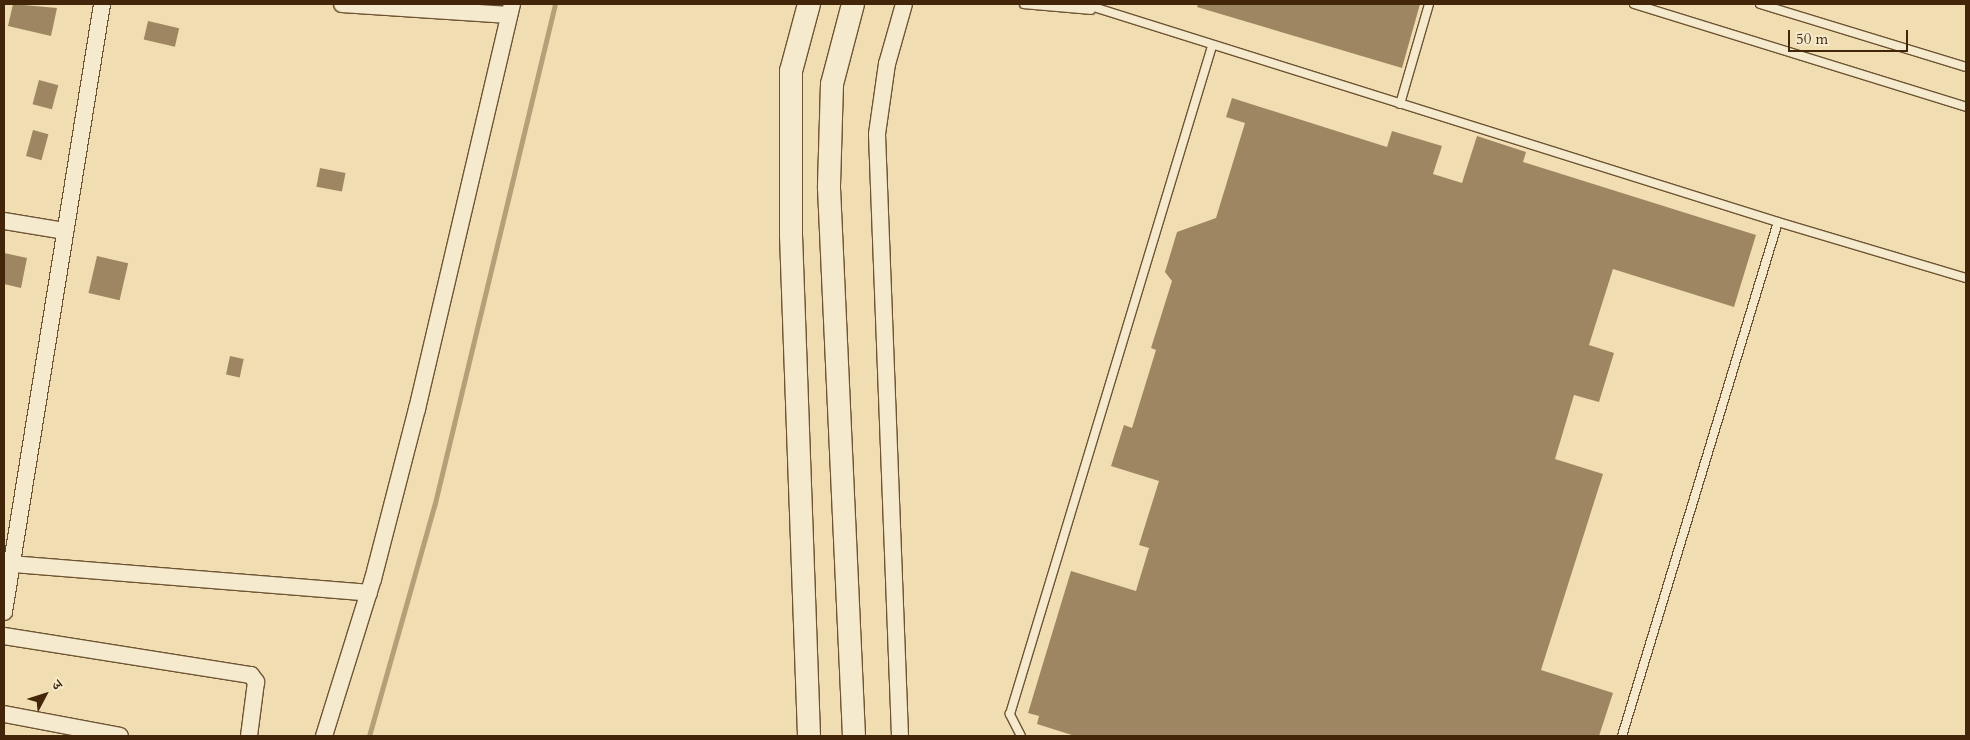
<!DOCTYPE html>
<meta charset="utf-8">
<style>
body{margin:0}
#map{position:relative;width:1970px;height:740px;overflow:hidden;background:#f0deb2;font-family:Cardo,"Noto Serif Devanagari",serif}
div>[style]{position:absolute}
.stream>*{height:5px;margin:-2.5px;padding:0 2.5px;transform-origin:2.5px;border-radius:2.5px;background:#b59f79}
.building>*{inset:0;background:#9d8661;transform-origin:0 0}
.roads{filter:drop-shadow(1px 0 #6e5433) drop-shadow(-1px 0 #6e5433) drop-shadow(0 1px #6e5433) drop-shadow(0 -1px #6e5433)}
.lane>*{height:8px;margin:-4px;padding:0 4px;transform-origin:4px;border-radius:4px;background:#f5eacd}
.street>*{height:16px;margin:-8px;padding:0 8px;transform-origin:8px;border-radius:8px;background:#f5eacd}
.secondary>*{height:22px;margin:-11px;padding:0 11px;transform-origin:11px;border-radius:11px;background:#f5eacd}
span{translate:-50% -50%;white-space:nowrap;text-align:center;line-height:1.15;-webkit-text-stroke:5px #f5eacd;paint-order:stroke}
.frame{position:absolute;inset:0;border:5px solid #432609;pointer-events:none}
.north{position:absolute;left:20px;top:670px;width:50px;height:50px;-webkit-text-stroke:4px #f5eacd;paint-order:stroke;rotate:50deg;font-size:14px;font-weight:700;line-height:20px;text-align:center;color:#432609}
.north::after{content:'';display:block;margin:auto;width:18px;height:22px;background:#432609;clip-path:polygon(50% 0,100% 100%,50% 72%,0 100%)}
.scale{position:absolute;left:1788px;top:30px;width:120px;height:22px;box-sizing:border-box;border:2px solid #432609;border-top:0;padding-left:6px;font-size:15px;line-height:18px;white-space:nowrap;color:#432609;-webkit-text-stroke:4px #f5eacd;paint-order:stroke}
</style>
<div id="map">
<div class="stream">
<div style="left:369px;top:736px;width:242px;rotate:-74.2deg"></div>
<div style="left:435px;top:503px;width:513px;rotate:-76.48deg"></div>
</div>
<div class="building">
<div style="clip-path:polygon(13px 4px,57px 8px,51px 36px,8px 26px)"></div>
<div style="clip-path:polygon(1198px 4px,1420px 4px,1402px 68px,1197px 7px)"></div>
<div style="left:148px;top:21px;width:32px;height:19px;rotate:13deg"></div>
<div style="left:39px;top:80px;width:20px;height:25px;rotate:15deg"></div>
<div style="clip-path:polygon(1232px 98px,1387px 147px,1392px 131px,1442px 146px,1433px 174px,1462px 183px,1477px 136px,1526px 152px,1523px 162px,1756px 235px,1734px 307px,1613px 269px,1589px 345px,1614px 353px,1599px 402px,1574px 395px,1555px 459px,1603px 474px,1541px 670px,1613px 693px,1599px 736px,1075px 736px,1037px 724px,1039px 716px,1028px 713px,1071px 571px,1136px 591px,1149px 548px,1139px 545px,1159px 481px,1111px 466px,1124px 425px,1132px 428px,1156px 350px,1151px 348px,1172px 281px,1165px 272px,1177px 232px,1216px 218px,1245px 123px,1226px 117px)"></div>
<div style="left:33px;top:130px;width:16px;height:27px;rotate:15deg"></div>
<div style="left:320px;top:168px;width:26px;height:19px;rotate:11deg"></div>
<div style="clip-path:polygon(4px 253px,27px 258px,21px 288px,4px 284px)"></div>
<div style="left:97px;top:256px;width:32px;height:38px;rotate:13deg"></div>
<div style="left:230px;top:356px;width:14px;height:19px;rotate:12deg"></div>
</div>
<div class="roads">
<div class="lane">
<div style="left:1024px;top:4px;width:67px;rotate:5.1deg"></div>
<div style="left:1084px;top:4px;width:727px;rotate:17.44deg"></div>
<div style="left:1778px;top:222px;width:196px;rotate:16.6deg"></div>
<div style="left:1634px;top:4px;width:348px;rotate:17.2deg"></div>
<div style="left:1760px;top:4px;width:215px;rotate:17deg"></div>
<div style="left:1400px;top:104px;width:104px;rotate:-73.8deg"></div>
<div style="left:1021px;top:736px;width:25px;rotate:-117deg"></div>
<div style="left:1010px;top:714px;width:698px;rotate:-73.17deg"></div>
<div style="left:1622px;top:736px;width:537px;rotate:-73.12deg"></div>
</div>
<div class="street">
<div style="left:342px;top:4px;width:167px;rotate:3.8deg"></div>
<div style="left:4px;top:221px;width:62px;rotate:9.3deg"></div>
<div style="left:12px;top:564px;width:358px;rotate:4.6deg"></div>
<div style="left:4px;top:612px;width:616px;rotate:-80.84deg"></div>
<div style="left:4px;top:636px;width:250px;rotate:9deg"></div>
<div style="left:251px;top:675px;width:9px;rotate:54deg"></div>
<div style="left:256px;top:682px;width:54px;rotate:97.4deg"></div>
<div style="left:4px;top:714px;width:118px;rotate:10.7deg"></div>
<div style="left:324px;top:736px;width:164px;rotate:-72.7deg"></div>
<div style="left:373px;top:579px;width:176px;rotate:-75.5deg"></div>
<div style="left:417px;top:409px;width:416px;rotate:-76.8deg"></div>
<div style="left:900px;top:736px;width:602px;rotate:-92.19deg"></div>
<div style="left:877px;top:134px;width:71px;rotate:-81.9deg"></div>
<div style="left:887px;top:64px;width:62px;rotate:-74.2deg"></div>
</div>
<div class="secondary">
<div style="left:809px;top:4px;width:69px;rotate:105deg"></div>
<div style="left:791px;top:71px;width:164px;rotate:90deg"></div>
<div style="left:791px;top:235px;width:501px;rotate:87.94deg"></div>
<div style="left:853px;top:4px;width:83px;rotate:104.7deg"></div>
<div style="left:832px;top:84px;width:104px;rotate:91.7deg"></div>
<div style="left:829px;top:188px;width:549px;rotate:87.39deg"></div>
</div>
</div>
<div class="frame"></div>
<div class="north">उ</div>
<div class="scale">50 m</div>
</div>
